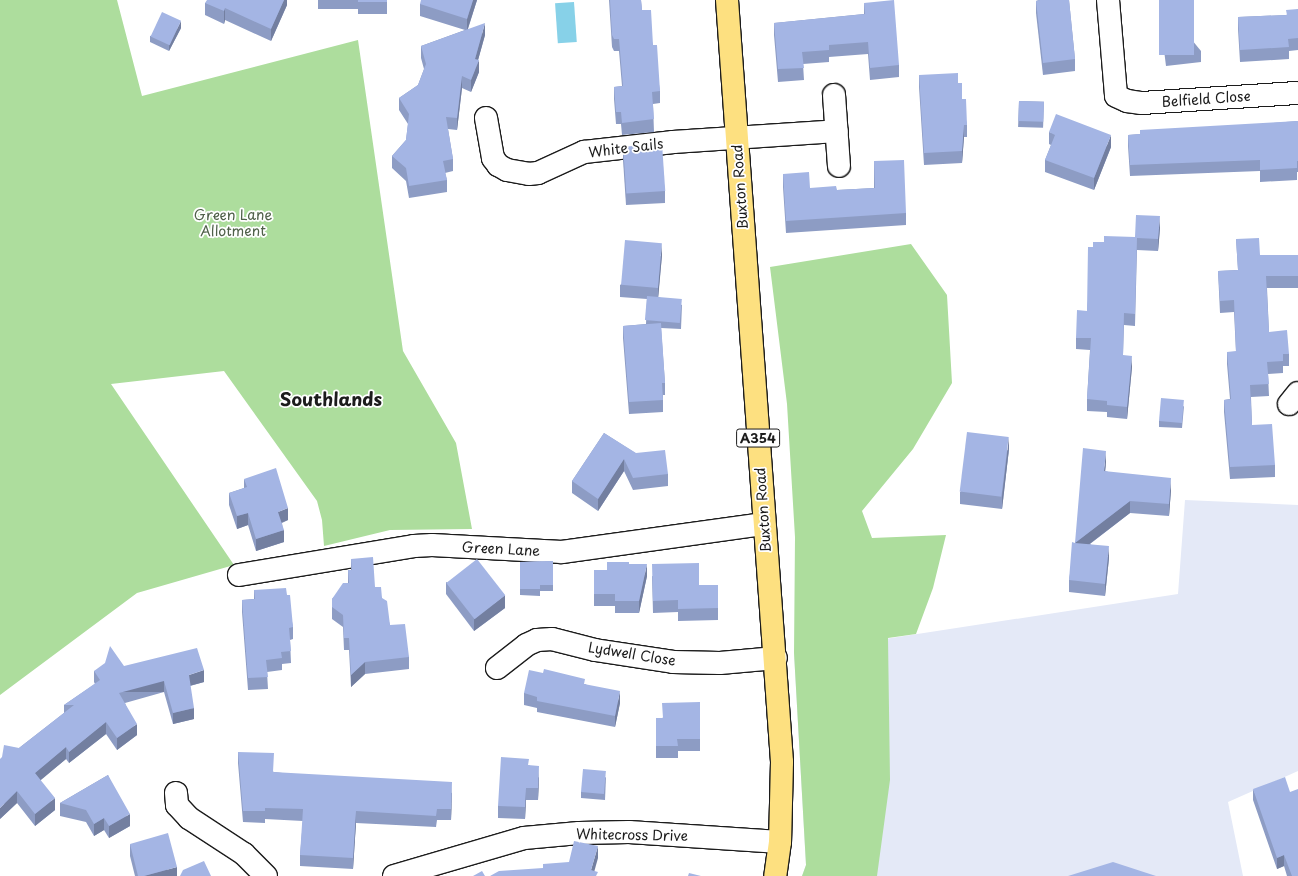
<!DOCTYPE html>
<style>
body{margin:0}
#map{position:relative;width:1298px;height:876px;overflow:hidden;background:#fff;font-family:"Playpen Sans",sans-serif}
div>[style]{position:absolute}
.built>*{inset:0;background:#e4e9f7}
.green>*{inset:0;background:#addd9d}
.water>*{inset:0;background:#87d1e8;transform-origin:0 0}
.roads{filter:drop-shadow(1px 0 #1c1c1c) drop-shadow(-1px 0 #1c1c1c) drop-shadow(0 1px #1c1c1c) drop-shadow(0 -1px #1c1c1c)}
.minor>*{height:22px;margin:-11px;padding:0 11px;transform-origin:11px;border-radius:11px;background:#fff}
.highway>*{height:22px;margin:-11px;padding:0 11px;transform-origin:11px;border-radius:11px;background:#fde080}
.wall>*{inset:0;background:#8d9cc4;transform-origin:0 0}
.shaded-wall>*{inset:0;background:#737fa0;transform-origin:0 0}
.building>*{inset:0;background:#a4b5e4;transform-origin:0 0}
span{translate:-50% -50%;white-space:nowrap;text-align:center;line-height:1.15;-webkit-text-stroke:3.5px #fff;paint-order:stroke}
.shield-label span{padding:1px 3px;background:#fff;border:1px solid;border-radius:3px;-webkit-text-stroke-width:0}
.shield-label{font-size:13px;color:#1c1c1c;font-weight:700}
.street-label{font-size:14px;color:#1c1c1c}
.park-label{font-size:14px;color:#4f6049}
.district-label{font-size:18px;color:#1c1c1c;font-weight:700}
</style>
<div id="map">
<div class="built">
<div style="clip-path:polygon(1185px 500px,1298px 505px,1298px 771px,1228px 802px,1243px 876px,802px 876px,806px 865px,794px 653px,1178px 594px)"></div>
</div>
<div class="green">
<div style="clip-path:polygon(0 0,117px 0,142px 96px,358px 40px,403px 351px,456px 443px,472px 529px,390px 530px,324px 546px,322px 520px,317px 501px,224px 371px,111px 384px,234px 565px,137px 593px,0 695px)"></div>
<div style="clip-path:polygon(911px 244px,947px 295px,952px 383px,913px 449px,862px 511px,872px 538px,946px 535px,933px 588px,916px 634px,888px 638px,890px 780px,877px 876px,802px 876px,806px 865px,794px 653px,795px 537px,787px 404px,770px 267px)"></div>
</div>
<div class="water">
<div style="left:574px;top:2px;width:40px;height:19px;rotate:86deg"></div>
</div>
<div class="roads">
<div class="minor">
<div style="left:1108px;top:0;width:96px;rotate:85.2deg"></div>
<div style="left:1116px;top:96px;width:12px;rotate:24deg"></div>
<div style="left:1127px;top:101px;width:15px;rotate:8deg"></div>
<div style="left:1142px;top:103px;width:156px;rotate:-3.7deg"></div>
<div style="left:834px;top:95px;width:71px;rotate:86deg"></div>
<div style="left:486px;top:118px;width:41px;rotate:80.1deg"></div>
<div style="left:493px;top:158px;width:9px;rotate:54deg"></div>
<div style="left:498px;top:165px;width:10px;rotate:29deg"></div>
<div style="left:507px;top:170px;width:22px;rotate:10deg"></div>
<div style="left:529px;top:174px;width:9px;rotate:-6deg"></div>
<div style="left:538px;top:173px;width:51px;rotate:-24.5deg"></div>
<div style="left:584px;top:152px;width:90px;rotate:-6.4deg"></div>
<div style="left:673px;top:142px;width:164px;rotate:-3.8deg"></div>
<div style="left:1289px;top:404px;width:14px;rotate:-51deg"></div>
<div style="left:239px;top:575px;width:177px;rotate:-9.4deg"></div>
<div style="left:414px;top:546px;width:18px;rotate:-3deg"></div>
<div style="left:432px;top:545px;width:130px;rotate:3.1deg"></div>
<div style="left:562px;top:552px;width:204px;rotate:-7.9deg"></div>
<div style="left:497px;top:668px;width:37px;rotate:-38deg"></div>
<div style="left:526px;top:645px;width:12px;rotate:-24deg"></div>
<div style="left:537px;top:640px;width:15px;rotate:-4deg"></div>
<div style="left:552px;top:639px;width:44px;rotate:14.3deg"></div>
<div style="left:595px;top:650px;width:79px;rotate:8.7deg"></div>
<div style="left:673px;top:662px;width:47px;rotate:1.2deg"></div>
<div style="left:720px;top:663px;width:56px;rotate:-5.1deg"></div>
<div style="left:176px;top:793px;width:12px;rotate:85deg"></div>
<div style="left:177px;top:805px;width:18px;rotate:47deg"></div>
<div style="left:189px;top:818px;width:66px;rotate:33.2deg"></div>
<div style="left:244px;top:854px;width:31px;rotate:45deg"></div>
<div style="left:394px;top:876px;width:135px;rotate:-16.3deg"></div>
<div style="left:524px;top:838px;width:55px;rotate:-5.2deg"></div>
<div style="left:579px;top:833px;width:50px;rotate:-1.1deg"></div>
<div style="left:629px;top:832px;width:151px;rotate:3.8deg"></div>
</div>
<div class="highway">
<div style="left:727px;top:0;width:764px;rotate:85.87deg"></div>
<div style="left:782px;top:762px;width:80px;rotate:91.4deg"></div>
<div style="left:780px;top:842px;width:34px;rotate:98deg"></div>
</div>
</div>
<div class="wall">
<div style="clip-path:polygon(287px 0,287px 5px,271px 41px,225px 20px,224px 24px,205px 15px,205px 3px)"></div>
<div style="clip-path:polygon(318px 0,387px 0,387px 14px,358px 14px,358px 9px,318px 9px)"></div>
<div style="clip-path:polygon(477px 0,468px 29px,485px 35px,478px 60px,479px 72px,471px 92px,462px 88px,457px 130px,448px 129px,453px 159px,453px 171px,445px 173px,447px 180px,447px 192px,409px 198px,406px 181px,392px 168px,392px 156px,406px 140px,408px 124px,399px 110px,399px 98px,418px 85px,424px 69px,421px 58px,421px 46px,465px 30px,420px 16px,420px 4px)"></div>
<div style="clip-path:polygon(609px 0,641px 0,642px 10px,653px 45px,660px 91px,660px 103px,653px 104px,654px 132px,622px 135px,621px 124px,616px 124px,614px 99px,614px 87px,622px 86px,619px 51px,614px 51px,612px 47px)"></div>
<div style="clip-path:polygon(1039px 0,1069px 0,1075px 59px,1075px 71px,1043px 75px,1036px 13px,1036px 1px)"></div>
<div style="clip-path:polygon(1159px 0,1201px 51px,1201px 62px,1166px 66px,1159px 9px)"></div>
<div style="clip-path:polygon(864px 3px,899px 65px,899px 77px,870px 80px,868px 54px,829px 57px,829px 62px,803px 64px,804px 80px,778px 82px,774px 35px,774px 23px,864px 14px)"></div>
<div style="clip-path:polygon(1298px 9px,1298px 50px,1289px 51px,1289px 59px,1240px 62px,1238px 29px,1238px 17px,1286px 15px)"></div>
<div style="clip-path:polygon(181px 28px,169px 51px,150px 42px,150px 36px)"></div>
<div style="clip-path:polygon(919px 75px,958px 83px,962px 99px,967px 125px,967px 137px,964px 137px,962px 163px,924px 165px,919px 87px)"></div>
<div style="left:1019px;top:101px;width:25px;height:26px;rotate:2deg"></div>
<div style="clip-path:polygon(1298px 121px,1298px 172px,1297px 172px,1297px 180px,1260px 182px,1260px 171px,1130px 176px,1128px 146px,1128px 135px)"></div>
<div style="clip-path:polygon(1049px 132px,1111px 147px,1094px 190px,1045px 172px,1045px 160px,1051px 145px,1049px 144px)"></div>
<div style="clip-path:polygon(623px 148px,665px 191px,665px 203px,626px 205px,623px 160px)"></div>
<div style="clip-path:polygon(874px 161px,906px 213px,906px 225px,786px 233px,783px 187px,783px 174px,810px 188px,837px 190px,874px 188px)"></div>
<div style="clip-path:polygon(1160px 228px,1158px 251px,1137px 250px,1135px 326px,1124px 325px,1123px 355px,1132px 367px,1127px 419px,1107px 417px,1107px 412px,1087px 411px,1087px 399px,1090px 350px,1076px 349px,1076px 338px,1087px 311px,1093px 247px,1104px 242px,1135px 237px)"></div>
<div style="clip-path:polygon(1236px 239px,1260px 255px,1298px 255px,1298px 288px,1267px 288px,1269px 332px,1289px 354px,1289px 366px,1283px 366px,1283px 373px,1268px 374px,1269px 396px,1251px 397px,1252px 425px,1275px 465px,1275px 477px,1230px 479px,1224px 412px,1224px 400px,1230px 399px,1227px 364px,1227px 352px,1236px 352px,1234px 312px,1220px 313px,1218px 271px,1238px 270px)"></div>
<div style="clip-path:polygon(662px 255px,658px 297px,682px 305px,681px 329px,661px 328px,665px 383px,665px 395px,663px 395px,663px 412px,629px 414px,623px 338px,623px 326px,646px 324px,647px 299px,620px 297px,620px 285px)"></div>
<div style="clip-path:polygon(1184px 406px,1182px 428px,1159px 427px,1159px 421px)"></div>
<div style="clip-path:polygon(604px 433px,668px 474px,668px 486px,633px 490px,624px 471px,598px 511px,572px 493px,572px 481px)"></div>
<div style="clip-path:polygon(1009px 449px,1002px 509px,960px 504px,960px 492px)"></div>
<div style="clip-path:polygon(1106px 463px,1105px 471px,1171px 490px,1169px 516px,1130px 513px,1090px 544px,1109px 558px,1105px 596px,1069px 592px,1069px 580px,1075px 543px)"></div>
<div style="clip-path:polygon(244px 479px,288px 520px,282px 523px,284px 542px,256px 551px,248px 525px,237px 529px,229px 505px,229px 493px,244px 488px)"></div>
<div style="clip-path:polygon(351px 559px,375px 587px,382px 598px,390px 625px,409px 657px,409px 669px,365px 674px,351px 687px,349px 650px,344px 650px,343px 627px,332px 619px,332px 599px,348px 583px,348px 570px,351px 570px)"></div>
<div style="clip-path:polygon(553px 561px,553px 591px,540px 591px,540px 596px,520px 595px,520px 562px)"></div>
<div style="clip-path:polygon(629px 564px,647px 576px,639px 613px,615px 613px,615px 606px,594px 606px,594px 570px,607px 570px)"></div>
<div style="clip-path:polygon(652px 576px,699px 585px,718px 585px,718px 620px,678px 621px,678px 612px,653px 613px)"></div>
<div style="clip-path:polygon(446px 582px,505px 608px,474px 631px,446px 594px)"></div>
<div style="clip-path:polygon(254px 590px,287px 595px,293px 627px,293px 639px,290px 640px,291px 663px,282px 664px,282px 670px,267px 672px,268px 689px,248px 690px,242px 612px,242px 600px,254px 599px)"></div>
<div style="clip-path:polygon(124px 666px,204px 682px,190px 686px,194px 719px,173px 724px,164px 692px,125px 703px,137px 735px,117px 750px,106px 734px,69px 763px,66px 759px,40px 780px,55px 810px,35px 826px,17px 803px,0 819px,19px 748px,64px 713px,64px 705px,95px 684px,94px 682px,94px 671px)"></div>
<div style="clip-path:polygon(585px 684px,620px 703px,615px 727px,537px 712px,537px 708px,524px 705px,524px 693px)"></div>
<div style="clip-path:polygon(700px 702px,700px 751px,678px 751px,678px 758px,656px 758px,656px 730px,662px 718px)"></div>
<div style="clip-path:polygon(238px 752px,274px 772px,452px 793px,451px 820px,437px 820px,436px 827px,356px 823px,353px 869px,300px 866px,300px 855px,303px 821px,265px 819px,265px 823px,243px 822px,238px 763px)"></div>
<div style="clip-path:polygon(529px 765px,539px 778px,538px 800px,526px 800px,525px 819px,498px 818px,498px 806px)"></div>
<div style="clip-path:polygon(108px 775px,130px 826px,109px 838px,104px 830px,94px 836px,86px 822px,60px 816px,60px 803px)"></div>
<div style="clip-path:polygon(606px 777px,605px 800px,581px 798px,581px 792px)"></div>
<div style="clip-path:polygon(1253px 789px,1298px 876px,1287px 876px,1284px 866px,1277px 869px,1253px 800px)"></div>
<div style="clip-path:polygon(130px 844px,177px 876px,135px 876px,130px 856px)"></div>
</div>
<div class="shaded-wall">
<div style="clip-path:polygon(284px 0,287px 0,287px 5px,271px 41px,271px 29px)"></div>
<div style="clip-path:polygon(473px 0,477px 0,467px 31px,467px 19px)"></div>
<div style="clip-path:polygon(225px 8px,225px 20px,224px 24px,224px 11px)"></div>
<div style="clip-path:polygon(181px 21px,181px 28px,169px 51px,169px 45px)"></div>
<div style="clip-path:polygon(485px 23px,485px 35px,475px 71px,475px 59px)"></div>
<div style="clip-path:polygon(479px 60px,479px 72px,471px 92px,471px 80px)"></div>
<div style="clip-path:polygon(462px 76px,462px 88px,457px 130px,457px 118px)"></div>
<div style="clip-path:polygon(964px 125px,964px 137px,962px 163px,962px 151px)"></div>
<div style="clip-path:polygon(1111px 135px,1111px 147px,1094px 190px,1094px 178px)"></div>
<div style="clip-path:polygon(1160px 216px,1160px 228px,1158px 251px,1158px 239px)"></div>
<div style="clip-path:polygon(662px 243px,662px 255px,658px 300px,658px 288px)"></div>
<div style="clip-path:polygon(1132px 356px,1132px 367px,1127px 419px,1127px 407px)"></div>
<div style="clip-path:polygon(1009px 437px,1009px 449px,1002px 509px,1002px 497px)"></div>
<div style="clip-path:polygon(1106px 451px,1106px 463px,1104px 483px,1104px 471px)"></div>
<div style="clip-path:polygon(624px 459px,624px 471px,598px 511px,598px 499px)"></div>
<div style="clip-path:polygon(1171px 478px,1171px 490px,1169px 516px,1169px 504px)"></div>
<div style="clip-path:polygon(1130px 501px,1130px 513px,1075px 555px,1075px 543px)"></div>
<div style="clip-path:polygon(288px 508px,288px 520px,278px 524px,278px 512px)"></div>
<div style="clip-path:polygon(248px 513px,248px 525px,237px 529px,237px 516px)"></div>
<div style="clip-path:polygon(284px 530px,284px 542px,256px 551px,256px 539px)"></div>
<div style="clip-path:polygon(1109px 546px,1109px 558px,1105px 596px,1105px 584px)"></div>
<div style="clip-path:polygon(647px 564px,647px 576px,639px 613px,639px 601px)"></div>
<div style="clip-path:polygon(505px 595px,505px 608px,474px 631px,474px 619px)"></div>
<div style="clip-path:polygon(365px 662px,365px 674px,351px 687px,351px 675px)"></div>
<div style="clip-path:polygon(204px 670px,204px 682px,189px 686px,189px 675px)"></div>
<div style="left:164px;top:681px;width:11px;height:47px;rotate:90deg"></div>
<div style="clip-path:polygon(620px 691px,620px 703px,615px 727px,615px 716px)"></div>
<div style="clip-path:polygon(194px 708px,194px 719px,173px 724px,173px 713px)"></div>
<div style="clip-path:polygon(106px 722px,106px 734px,69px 763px,69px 752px)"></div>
<div style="clip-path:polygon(137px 724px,137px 735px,117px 750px,117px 738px)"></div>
<div style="clip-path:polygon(66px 747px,66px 759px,35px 785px,35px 773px)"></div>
<div style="clip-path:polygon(539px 766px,539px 778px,538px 800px,538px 788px)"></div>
<div style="clip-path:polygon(452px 782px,452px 793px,451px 820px,451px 809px)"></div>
<div style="clip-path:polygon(526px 788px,526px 800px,525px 819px,525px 807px)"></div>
<div style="clip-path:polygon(17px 791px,17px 803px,0 819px,0 808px)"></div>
<div style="clip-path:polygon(55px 798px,55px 810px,35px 826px,35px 814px)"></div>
<div style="clip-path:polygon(356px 811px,356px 823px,353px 869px,353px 858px)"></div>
<div style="clip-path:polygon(130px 814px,130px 826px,109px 838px,109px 826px)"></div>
<div style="clip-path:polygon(104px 818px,104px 830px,94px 836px,94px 824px)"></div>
<div style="clip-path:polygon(598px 846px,598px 858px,593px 876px,591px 870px)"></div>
<div style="clip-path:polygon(1284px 855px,1284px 866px,1277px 869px,1277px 858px)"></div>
<div style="clip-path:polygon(177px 867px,177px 876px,144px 876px)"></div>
</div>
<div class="building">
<div style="clip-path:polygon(207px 0,284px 0,271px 29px,225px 8px,224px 11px,205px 3px)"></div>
<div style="left:358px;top:0;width:29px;height:2px"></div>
<div style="clip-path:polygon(421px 0,473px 0,467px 19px,420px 4px)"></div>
<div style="clip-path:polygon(610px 0,641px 0,642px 10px,651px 10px,653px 45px,657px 45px,660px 91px,652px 92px,654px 119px,622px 123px,621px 112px,616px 112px,614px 87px,623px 86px,619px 39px,614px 39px,612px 35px)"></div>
<div style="clip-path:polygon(894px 0,899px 65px,870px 68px,868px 42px,829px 45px,829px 50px,802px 52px,804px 68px,778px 69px,774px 23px,865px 14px,864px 3px)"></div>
<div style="clip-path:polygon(1040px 0,1069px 0,1075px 59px,1043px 63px,1036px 1px)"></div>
<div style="left:1159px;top:0;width:35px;height:55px"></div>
<div style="clip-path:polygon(1298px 9px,1298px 38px,1288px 39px,1289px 47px,1240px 50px,1238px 17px,1287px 15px,1286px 10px)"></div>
<div style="left:162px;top:12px;width:21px;height:27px;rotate:25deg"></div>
<div style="clip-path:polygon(485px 23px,475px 59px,479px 60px,471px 80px,462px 76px,457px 118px,446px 117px,453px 159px,443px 161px,447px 180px,409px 186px,406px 168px,392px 156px,406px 140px,409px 114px,399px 98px,418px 85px,426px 64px,421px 46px)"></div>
<div style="clip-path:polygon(958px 73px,958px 83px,962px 83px,962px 99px,966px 99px,967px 125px,964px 125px,962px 151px,924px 153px,919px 75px)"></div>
<div style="left:1019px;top:101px;width:25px;height:20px;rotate:2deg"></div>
<div style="clip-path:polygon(1056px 114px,1111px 135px,1094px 178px,1045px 160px,1055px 135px,1049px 132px)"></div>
<div style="clip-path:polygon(1298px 121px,1298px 161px,1297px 161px,1297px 168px,1260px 170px,1260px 160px,1130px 165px,1128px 135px,1140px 134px,1140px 130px)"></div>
<div style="left:662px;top:144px;width:47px;height:39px;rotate:86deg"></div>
<div style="clip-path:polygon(904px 160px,906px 213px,786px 221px,783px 174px,809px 172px,810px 188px,836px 186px,837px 190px,875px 188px,874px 161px)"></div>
<div style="clip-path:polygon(1136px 215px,1160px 216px,1158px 239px,1137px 238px,1135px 314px,1124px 313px,1123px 355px,1132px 356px,1127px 407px,1107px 405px,1107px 401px,1087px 399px,1091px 338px,1076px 338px,1077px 310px,1087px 311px,1088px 247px,1093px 247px,1093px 242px,1104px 242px,1104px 236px,1135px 237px)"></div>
<div style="clip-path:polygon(1259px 238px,1260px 255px,1298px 255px,1298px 276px,1266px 276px,1269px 332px,1287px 330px,1289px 354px,1283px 354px,1283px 361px,1267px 362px,1269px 384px,1250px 385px,1252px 425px,1272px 424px,1275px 465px,1230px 467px,1224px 400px,1231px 399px,1227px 352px,1236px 351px,1234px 300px,1220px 301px,1218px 271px,1238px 270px,1236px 239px)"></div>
<div style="left:625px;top:240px;width:37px;height:45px;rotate:5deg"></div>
<div style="left:647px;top:296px;width:35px;height:24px;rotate:5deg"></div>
<div style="clip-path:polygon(661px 323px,665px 383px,662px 383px,663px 400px,629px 402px,623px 326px)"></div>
<div style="left:1161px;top:398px;width:23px;height:23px;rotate:5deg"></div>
<div style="left:967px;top:432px;width:42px;height:60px;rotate:7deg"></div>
<div style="clip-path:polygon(604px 433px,636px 453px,665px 450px,668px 474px,633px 478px,624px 459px,598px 499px,572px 481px)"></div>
<div style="clip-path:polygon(1083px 448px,1106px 451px,1104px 471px,1171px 478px,1169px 504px,1130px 501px,1075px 543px,1109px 546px,1105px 584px,1069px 580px,1072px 542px,1075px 543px)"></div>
<div style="clip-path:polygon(276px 468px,288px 508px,278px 512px,284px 530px,256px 539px,248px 513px,237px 516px,229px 493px,247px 487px,244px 479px)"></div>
<div style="clip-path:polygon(373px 557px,375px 587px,381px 587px,382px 598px,387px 601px,390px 625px,405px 624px,409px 657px,365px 662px,351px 675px,349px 638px,344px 638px,343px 615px,332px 607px,332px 599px,343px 583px,349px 583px,348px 570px,352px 570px,351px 559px)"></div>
<div style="left:477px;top:559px;width:46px;height:39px;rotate:52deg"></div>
<div style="clip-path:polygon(553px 561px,553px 585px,540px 585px,540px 589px,520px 589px,520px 562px)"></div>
<div style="clip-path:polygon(607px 562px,629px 562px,629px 564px,647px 564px,639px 601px,615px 601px,615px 594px,594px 594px,594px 570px,607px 570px)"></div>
<div style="clip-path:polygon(699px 563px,699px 585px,718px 585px,718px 608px,678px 609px,678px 600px,653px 601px,652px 564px)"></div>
<div style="clip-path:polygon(286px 588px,287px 595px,290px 595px,293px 627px,289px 628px,291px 651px,281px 652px,282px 658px,266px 660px,268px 677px,248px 678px,242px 600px,255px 599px,254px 590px)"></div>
<div style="clip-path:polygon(110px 646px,124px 666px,197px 648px,204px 670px,189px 675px,194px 708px,173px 713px,164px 681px,119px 693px,137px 724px,117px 738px,106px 722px,69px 752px,66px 747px,35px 773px,55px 798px,35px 814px,17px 791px,0 808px,0 759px,2px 757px,4px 745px,19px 748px,74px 705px,64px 705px,100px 680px,94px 671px,105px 663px)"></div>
<div style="clip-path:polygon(544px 669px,585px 679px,584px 684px,620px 691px,615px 716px,537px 701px,537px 697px,524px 693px,529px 670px,543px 673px)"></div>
<div style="clip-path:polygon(700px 702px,700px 739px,677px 739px,678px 746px,656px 746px,656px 718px,663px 718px,662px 703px)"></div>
<div style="clip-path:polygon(238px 752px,274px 753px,273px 772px,452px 782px,451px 809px,437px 809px,436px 816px,356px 811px,353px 858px,300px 855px,303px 809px,265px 808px,265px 811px,243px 811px)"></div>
<div style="clip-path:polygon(501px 757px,529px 759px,528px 765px,539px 766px,538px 788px,526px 788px,525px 807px,498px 806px)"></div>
<div style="left:583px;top:769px;width:23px;height:23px;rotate:5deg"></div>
<div style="clip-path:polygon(108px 775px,130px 814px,109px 826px,104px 818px,94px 824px,86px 810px,60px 803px)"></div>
<div style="clip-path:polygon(1285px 777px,1290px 792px,1298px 789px,1298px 876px,1292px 876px,1284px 855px,1277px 858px,1253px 789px)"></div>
<div style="clip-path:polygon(168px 833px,177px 867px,144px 876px,138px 876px,130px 844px)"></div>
<div style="clip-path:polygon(574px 841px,598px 846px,591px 870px,598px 872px,596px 876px,490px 876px,499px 871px,543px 868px,543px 864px,569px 862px)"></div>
<div style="clip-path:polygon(204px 861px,211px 876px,180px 876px,183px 870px)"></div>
<div style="clip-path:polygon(1113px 862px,1156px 876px,1068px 876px)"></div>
<div style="clip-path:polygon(482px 871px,485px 876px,473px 876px)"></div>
<div style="clip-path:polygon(689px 873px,701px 876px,688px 876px)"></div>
</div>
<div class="shield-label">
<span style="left:758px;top:438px">A354</span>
</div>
<div class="street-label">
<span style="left:1206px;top:99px;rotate:-4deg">Belfield Close</span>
<span style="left:626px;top:148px;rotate:-7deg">White Sails</span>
<span style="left:740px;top:187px;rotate:-94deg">Buxton Road</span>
<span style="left:763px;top:510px;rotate:-94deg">Buxton Road</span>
<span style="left:501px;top:549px;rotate:3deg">Green Lane</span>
<span style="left:632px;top:654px;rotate:9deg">Lydwell Close</span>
<span style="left:632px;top:835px;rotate:1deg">Whitecross Drive</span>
</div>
<div class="park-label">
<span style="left:233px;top:223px">Green Lane<br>Allotment</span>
</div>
<div class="district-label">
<span style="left:331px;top:399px">Southlands</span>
</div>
</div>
